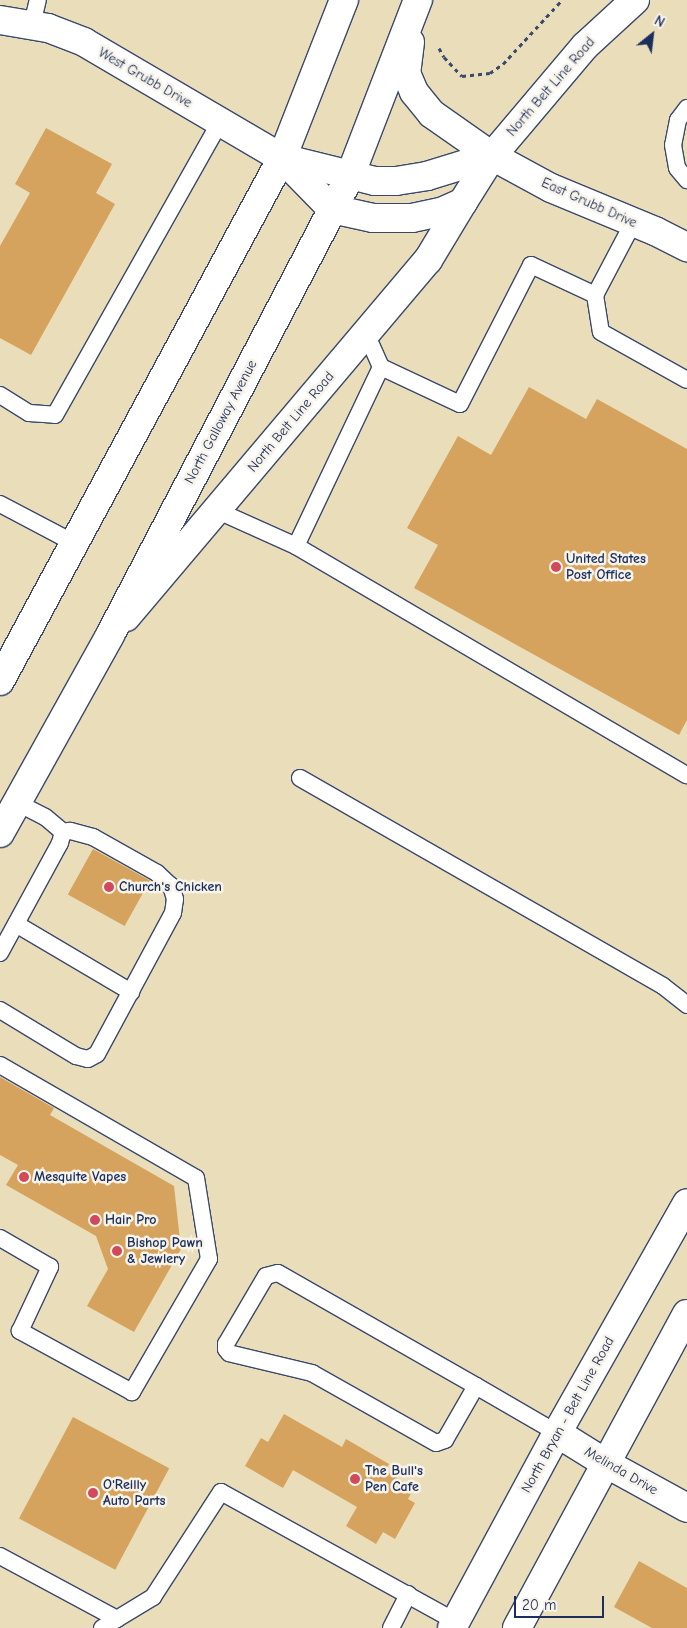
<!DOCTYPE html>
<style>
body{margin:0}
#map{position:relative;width:687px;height:1628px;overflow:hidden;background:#eaddb9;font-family:"Comic Neue",sans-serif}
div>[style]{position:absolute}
.building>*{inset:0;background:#d5a35d;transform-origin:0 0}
.path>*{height:3px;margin-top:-1.5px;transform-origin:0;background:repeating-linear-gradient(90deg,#3a496c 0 4px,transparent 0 8px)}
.roads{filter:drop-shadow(1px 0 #3a496c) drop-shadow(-1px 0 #3a496c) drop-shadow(0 1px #3a496c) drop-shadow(0 -1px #3a496c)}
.lane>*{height:16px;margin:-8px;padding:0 8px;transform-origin:8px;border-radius:8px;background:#fff}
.street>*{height:28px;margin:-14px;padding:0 14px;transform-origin:14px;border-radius:14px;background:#fff}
.secondary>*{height:28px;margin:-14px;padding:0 14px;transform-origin:14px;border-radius:14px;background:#fff}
.primary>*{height:28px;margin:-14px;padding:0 14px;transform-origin:14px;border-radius:14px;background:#fff}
.dots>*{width:14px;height:14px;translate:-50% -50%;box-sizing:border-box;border:2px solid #f7f3e8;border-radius:50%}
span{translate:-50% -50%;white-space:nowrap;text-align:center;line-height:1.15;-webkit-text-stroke:5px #f7f3e8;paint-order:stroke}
.street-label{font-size:14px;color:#1b2f5e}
.poi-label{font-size:14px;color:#1b2f5e;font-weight:700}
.left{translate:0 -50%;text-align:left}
.north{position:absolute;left:627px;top:10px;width:50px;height:50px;-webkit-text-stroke:4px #f7f3e8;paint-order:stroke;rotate:29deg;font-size:14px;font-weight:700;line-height:20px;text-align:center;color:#1b2f5e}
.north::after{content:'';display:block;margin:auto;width:18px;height:22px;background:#1b2f5e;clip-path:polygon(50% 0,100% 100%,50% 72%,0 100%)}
.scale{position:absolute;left:514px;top:1596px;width:90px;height:22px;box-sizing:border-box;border:2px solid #1b2f5e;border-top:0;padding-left:6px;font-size:15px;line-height:18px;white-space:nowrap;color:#1b2f5e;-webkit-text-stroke:4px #f7f3e8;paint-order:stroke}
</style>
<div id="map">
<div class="building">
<div style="clip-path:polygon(46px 128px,112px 164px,96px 193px,115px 204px,31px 355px,0 338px,0 246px,30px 193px,15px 184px)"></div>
<div style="clip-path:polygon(529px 387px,586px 419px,597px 399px,687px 449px,687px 720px,679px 735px,414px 588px,438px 545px,407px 528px,458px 436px,491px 455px)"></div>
<div style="left:93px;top:849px;width:65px;height:52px;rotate:29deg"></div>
<div style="clip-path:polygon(0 1077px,54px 1108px,50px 1115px,174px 1186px,181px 1249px,134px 1332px,87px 1306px,108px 1269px,96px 1236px,6px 1185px,18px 1165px,0 1155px)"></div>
<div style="clip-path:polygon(284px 1414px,342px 1447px,346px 1439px,389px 1464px,385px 1471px,414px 1488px,408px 1499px,415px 1503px,395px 1539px,383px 1532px,376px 1544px,346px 1526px,357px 1507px,293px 1470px,283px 1488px,245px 1466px,261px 1438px,268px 1442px)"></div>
<div style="left:73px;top:1417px;width:109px;height:115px;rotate:28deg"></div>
<div style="clip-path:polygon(639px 1561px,687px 1588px,687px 1628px,652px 1628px,614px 1607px)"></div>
</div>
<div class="path">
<div style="left:439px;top:48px;width:10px;rotate:61deg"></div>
<div style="left:444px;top:57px;width:26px;rotate:47deg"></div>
<div style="left:462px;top:76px;width:28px;rotate:-6deg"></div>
<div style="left:490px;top:73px;width:16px;rotate:-35deg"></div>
<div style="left:503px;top:64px;width:87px;rotate:-47.3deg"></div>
</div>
<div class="roads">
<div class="lane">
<div style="left:32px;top:25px;width:26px;rotate:-77deg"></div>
<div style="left:687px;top:108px;width:15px;rotate:127deg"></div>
<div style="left:678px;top:120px;width:25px;rotate:101deg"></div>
<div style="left:673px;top:145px;width:23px;rotate:80deg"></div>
<div style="left:677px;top:168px;width:16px;rotate:50deg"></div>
<div style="left:633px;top:223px;width:81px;rotate:117.8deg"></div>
<div style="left:595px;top:295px;width:37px;rotate:81deg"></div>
<div style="left:601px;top:332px;width:98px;rotate:29.2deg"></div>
<div style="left:381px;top:367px;width:87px;rotate:25.1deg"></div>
<div style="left:460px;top:404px;width:156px;rotate:-62.9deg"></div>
<div style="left:531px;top:265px;width:71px;rotate:25.1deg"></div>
<div style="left:0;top:395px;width:34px;rotate:32deg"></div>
<div style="left:29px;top:413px;width:26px;rotate:4deg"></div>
<div style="left:55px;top:415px;width:336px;rotate:-60.6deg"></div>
<div style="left:0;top:504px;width:84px;rotate:27.8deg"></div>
<div style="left:216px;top:510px;width:88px;rotate:24.2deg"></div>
<div style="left:296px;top:546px;width:198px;rotate:-64.6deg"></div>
<div style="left:381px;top:367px;width:37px;rotate:-114deg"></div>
<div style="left:296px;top:546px;width:453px;rotate:30.4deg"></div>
<div style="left:300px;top:778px;width:418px;rotate:29.8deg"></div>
<div style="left:663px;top:986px;width:31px;rotate:38deg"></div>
<div style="left:16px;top:924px;width:134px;rotate:30.6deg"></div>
<div style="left:0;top:953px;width:125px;rotate:-61.4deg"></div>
<div style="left:60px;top:843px;width:11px;rotate:-75deg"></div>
<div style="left:0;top:1010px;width:89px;rotate:31.2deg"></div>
<div style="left:76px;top:1056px;width:12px;rotate:14deg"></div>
<div style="left:88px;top:1059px;width:10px;rotate:-29deg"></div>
<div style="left:97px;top:1054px;width:160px;rotate:-61.7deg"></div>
<div style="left:173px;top:913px;width:14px;rotate:-82deg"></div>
<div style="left:175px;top:899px;width:14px;rotate:-107deg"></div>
<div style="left:171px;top:886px;width:19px;rotate:-137deg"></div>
<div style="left:157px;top:873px;width:73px;rotate:-150.6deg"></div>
<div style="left:93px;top:837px;width:24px;rotate:-165deg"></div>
<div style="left:70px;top:831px;width:7px;rotate:172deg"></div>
<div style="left:63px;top:832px;width:23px;rotate:-140deg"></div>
<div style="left:45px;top:817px;width:31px;rotate:-153deg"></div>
<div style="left:0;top:1065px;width:226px;rotate:30deg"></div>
<div style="left:196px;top:1178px;width:82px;rotate:80.9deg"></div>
<div style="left:209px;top:1259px;width:154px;rotate:120.1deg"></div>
<div style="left:132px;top:1392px;width:128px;rotate:-151.4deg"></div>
<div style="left:20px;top:1331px;width:71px;rotate:-64.9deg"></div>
<div style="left:50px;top:1267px;width:58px;rotate:-149.9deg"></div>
<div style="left:476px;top:1386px;width:62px;rotate:119.9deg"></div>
<div style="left:445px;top:1440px;width:9px;rotate:162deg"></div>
<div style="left:436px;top:1443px;width:142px;rotate:-150.6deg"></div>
<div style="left:312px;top:1373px;width:85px;rotate:-166.5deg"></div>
<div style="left:229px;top:1353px;width:5px;rotate:-127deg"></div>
<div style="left:226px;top:1349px;width:5px;rotate:-90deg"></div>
<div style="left:226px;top:1344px;width:79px;rotate:-59.5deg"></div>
<div style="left:266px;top:1276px;width:12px;rotate:-14deg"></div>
<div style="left:278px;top:1273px;width:228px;rotate:29.7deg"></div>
<div style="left:476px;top:1386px;width:94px;rotate:30.1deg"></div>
<div style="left:0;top:1556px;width:133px;rotate:28.3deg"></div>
<div style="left:102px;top:1628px;width:60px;rotate:-31.3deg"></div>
<div style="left:153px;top:1597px;width:125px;rotate:-57.1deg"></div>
<div style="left:221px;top:1492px;width:267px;rotate:28.9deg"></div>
<div style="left:391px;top:1628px;width:38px;rotate:-63deg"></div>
</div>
<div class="street">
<div style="left:126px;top:617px;width:468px;rotate:-49.8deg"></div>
<div style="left:428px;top:260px;width:68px;rotate:-58.9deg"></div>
<div style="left:557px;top:1433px;width:59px;rotate:31.8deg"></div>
<div style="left:607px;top:1464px;width:91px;rotate:28.8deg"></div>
</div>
<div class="secondary">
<div style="left:0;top:20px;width:49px;rotate:9.5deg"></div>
<div style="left:48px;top:28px;width:39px;rotate:21deg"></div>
<div style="left:84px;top:42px;width:229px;rotate:30.4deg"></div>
<div style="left:282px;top:158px;width:71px;rotate:45.6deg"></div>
<div style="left:332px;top:209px;width:42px;rotate:12.4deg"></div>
<div style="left:373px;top:218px;width:39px"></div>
<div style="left:412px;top:218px;width:30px;rotate:-12deg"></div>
<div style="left:441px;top:212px;width:24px;rotate:-24deg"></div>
<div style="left:463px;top:202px;width:54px;rotate:-57.8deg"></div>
<div style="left:492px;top:156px;width:144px;rotate:-49.8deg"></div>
<div style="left:585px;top:46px;width:68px;rotate:-42.6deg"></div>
<div style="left:410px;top:42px;width:31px;rotate:97deg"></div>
<div style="left:406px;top:73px;width:21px;rotate:67deg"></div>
<div style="left:414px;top:92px;width:28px;rotate:51deg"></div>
<div style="left:432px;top:114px;width:73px;rotate:35deg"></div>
<div style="left:492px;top:156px;width:67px;rotate:28.5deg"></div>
<div style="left:551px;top:188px;width:113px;rotate:22.5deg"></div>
<div style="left:655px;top:231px;width:36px;rotate:27deg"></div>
<div style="left:282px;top:158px;width:96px;rotate:13.9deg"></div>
<div style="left:375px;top:181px;width:21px"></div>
<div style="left:396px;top:181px;width:31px;rotate:-9deg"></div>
<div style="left:427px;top:176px;width:68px;rotate:-17.1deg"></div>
<div style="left:0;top:681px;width:594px;rotate:-61.67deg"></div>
<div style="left:282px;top:158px;width:170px;rotate:-68.6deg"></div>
<div style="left:0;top:833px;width:227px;rotate:-60.9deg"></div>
<div style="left:110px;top:635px;width:518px;rotate:-62.4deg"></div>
<div style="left:350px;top:176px;width:189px;rotate:-68.9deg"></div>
</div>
<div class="primary">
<div style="left:452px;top:1628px;width:221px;rotate:-61.7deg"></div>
<div style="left:557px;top:1433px;width:264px;rotate:-60.5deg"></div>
<div style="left:517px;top:1628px;width:357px;rotate:-61.6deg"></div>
</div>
</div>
<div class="dots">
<div style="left:556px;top:567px;background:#d1495b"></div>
<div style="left:109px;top:887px;background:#d1495b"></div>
<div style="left:24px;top:1177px;background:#d1495b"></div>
<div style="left:95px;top:1220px;background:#d1495b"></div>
<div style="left:117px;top:1251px;background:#d1495b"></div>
<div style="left:355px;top:1479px;background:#d1495b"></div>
<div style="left:93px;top:1493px;background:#d1495b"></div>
</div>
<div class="street-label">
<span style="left:145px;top:78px;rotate:30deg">West Grubb Drive</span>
<span style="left:551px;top:87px;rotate:-49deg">North Belt Line Road</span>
<span style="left:589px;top:203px;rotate:24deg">East Grubb Drive</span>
<span style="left:221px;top:422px;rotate:-62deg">North Galloway Avenue</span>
<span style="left:291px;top:422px;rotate:-50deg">North Belt Line Road</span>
<span style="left:568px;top:1415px;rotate:-61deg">North Bryan - Belt Line Road</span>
<span style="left:621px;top:1471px;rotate:30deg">Melinda Drive</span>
</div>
<div class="poi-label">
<span class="left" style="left:566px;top:567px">United States<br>Post Office</span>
<span class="left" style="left:119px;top:887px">Church's Chicken</span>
<span class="left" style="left:34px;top:1177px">Mesquite Vapes</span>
<span class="left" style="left:105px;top:1220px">Hair Pro</span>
<span class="left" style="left:127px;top:1251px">Bishop Pawn<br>&amp; Jewlery</span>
<span class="left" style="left:365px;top:1479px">The Bull's<br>Pen Cafe</span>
<span class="left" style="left:103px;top:1493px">O'Reilly<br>Auto Parts</span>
</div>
<div class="north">N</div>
<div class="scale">20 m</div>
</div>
